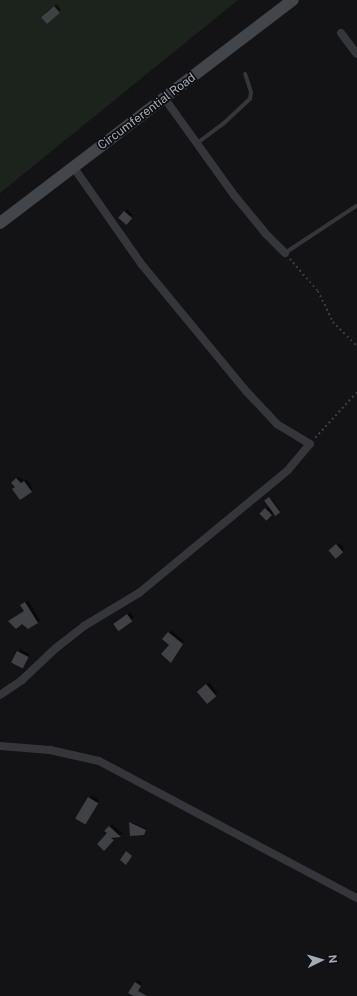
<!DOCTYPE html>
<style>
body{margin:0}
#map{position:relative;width:357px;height:996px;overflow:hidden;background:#131315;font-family:"Public Sans",sans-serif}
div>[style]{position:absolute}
.green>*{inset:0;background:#1b231c}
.shadow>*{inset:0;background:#0007;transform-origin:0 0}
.building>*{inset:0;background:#3f4145;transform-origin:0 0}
.path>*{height:1.5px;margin-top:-0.75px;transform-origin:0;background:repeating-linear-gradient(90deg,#3a3d41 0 2px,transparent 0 5px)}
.lane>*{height:4px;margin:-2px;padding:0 2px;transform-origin:2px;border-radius:2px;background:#34363a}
.street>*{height:8px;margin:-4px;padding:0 4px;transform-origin:4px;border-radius:4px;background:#34363a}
.secondary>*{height:12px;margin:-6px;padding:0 6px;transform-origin:6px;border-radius:6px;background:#42454a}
span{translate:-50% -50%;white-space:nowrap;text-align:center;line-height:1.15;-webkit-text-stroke:3.5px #0e0e10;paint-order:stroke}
.street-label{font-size:12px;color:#a4abb6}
.north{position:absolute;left:301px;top:940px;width:40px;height:40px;-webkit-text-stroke:3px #0e0e10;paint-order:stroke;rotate:85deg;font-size:11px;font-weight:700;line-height:16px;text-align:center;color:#a4abb6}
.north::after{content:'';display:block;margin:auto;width:14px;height:18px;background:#a4abb6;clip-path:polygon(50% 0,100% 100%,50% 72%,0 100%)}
</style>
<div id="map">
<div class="green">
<div style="clip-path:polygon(0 0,238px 0,0 193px)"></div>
</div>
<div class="shadow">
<div style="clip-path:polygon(57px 4px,61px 10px,59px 12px,44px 13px)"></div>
<div style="left:127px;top:209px;width:8px;height:12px;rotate:45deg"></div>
<div style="clip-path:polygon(19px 477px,24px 481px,27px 479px,33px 489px,20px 499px,16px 487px,12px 483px)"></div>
<div style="clip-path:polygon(270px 497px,280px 510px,275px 514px,274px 512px,266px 520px,260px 514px,269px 506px,265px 501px)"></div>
<div style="left:339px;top:543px;width:8px;height:12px;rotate:45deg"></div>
<div style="clip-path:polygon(28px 600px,40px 620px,28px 628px,22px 622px,10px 621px,25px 611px,21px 605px)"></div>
<div style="clip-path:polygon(130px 612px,134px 617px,131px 620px,116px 622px)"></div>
<div style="clip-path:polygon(171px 630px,184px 641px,173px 660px,171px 645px,163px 639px)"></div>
<div style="left:20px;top:649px;width:11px;height:15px;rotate:27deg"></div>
<div style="left:209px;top:682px;width:14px;height:15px;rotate:51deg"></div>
<div style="clip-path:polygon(92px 795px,99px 800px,87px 820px,75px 818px)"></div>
<div style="clip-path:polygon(130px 822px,147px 829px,144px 833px)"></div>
<div style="clip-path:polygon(112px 824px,123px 834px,116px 836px,104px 849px,108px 833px,106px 831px)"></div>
<div style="clip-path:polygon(138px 980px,142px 982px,136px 996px,129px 992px)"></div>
</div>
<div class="building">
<div style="left:54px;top:6px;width:9px;height:17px;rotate:49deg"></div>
<div style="left:124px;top:211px;width:11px;height:9px;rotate:41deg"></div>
<div style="clip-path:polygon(16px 478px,21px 483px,24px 481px,32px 492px,20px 500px,12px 489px,15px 487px,11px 483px)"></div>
<div style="left:269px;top:497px;width:19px;height:6px;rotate:54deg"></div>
<div style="left:265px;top:508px;width:10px;height:8px;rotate:45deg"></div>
<div style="left:336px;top:544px;width:11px;height:10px;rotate:49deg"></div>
<div style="clip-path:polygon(25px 602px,38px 623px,28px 629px,22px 624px,16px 629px,8px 621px,24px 611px,20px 605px)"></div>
<div style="left:127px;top:614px;width:9px;height:17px;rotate:54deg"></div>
<div style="clip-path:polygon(168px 632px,183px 644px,171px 663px,161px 654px,169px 645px,162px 639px)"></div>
<div style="left:17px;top:651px;width:13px;height:13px;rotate:27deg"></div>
<div style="left:206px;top:684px;width:16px;height:12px;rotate:50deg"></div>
<div style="left:88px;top:797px;width:12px;height:25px;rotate:31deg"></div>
<div style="clip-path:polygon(129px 822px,146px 830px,144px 835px,130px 836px)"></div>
<div style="clip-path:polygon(109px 826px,121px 837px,111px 838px,114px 840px,104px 851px,97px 844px,107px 833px,104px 831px)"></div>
<div style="clip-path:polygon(126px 851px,132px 856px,126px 865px,120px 860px)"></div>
<div style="clip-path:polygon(135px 982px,141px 986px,138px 991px,147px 996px,134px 996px,128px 993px)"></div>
</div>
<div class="path">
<div style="left:290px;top:259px;width:43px;rotate:48.8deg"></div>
<div style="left:318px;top:291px;width:34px;rotate:64deg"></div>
<div style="left:333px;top:322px;width:34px;rotate:45deg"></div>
<div style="left:315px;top:438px;width:62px;rotate:-47.6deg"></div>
</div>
<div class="lane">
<div style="left:196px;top:144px;width:34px;rotate:-37deg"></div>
<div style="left:223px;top:124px;width:37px;rotate:-43deg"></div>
<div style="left:250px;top:99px;width:7px;rotate:-82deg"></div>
<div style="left:251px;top:92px;width:19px;rotate:-108deg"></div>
<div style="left:285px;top:253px;width:85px;rotate:-33.5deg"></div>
</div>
<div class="street">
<div style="left:341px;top:33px;width:26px;rotate:53deg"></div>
<div style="left:165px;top:99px;width:118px;rotate:54.3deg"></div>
<div style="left:234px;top:195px;width:50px;rotate:50.6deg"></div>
<div style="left:266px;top:234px;width:27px;rotate:45deg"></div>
<div style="left:0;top:695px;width:27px;rotate:-34deg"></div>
<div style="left:22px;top:680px;width:47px;rotate:-43.3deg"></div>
<div style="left:56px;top:648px;width:36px;rotate:-38deg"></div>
<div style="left:84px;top:626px;width:64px;rotate:-31deg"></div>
<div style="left:139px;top:593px;width:193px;rotate:-39.5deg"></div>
<div style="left:288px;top:470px;width:34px;rotate:-50deg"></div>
<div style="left:310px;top:444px;width:39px;rotate:-149deg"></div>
<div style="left:277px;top:424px;width:45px;rotate:-133.2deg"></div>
<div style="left:246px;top:391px;width:163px;rotate:-129.5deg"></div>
<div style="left:142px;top:265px;width:118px;rotate:-125deg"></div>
<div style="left:0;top:746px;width:50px;rotate:4.6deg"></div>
<div style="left:50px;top:750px;width:50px;rotate:12.7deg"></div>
<div style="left:99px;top:761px;width:292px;rotate:28deg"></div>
</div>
<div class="secondary">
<div style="left:0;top:223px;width:368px;rotate:-37.3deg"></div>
</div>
<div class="street-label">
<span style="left:147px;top:112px;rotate:-37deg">Circumferential Road</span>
</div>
<div class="north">N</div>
</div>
